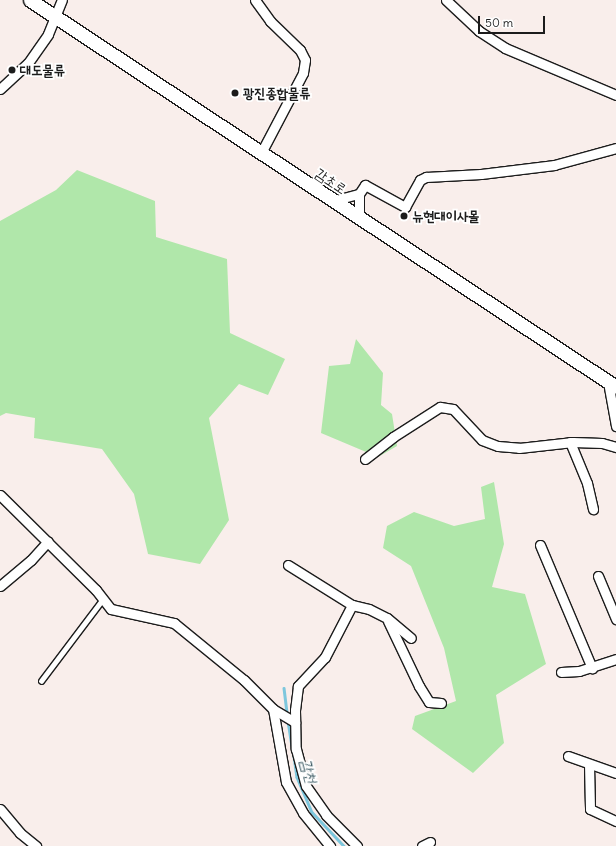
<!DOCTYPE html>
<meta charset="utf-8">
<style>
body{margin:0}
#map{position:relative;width:616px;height:846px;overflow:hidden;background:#f9eeeb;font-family:Delius,"Poor Story",sans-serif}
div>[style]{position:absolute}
.green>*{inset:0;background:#b0e7aa}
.stream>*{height:2.5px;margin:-1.25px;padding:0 1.25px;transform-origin:1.25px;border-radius:1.25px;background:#7dc7dd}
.roads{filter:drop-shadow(1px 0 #1c1c1c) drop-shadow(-1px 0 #1c1c1c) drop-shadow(0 1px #1c1c1c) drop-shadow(0 -1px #1c1c1c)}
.lane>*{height:4.5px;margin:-2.25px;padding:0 2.25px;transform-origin:2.25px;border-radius:2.25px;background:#fff}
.street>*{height:9px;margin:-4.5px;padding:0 4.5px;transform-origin:4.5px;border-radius:4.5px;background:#fff}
.secondary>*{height:13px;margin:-6.5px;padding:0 6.5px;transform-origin:6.5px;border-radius:6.5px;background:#fff}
.dots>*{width:11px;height:11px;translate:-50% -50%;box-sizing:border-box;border:2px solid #fff;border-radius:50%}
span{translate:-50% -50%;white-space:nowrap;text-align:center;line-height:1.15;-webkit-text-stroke:3.5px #fff;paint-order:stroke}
.poi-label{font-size:14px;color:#1c1c1c;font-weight:700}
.left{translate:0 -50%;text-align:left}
.street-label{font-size:14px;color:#1c1c1c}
.water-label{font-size:15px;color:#436069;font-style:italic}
.scale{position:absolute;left:478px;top:16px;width:67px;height:18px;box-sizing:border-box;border:2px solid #1c1c1c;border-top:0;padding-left:5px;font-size:12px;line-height:14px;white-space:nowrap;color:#1c1c1c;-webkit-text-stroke:3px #fff;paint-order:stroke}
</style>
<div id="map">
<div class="green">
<div style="clip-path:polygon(77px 170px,155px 201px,156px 237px,227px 259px,230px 333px,285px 359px,268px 395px,239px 384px,209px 418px,229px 520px,200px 564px,148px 554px,134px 494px,102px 449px,34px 438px,35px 418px,6px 413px,0 416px,0 221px,56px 190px)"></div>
<div style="clip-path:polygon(356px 339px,383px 373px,381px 405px,392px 414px,397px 446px,378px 457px,321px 433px,329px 366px,350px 364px)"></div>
<div style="clip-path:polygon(494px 482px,504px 544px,492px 587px,525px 594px,546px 664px,496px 695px,504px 743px,473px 773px,412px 729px,415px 716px,456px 701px,444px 648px,411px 566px,383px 548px,387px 526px,414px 512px,454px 526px,485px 519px,481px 487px)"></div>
</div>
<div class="stream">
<div style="left:284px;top:688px;width:26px;rotate:83deg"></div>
<div style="left:288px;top:721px;width:24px;rotate:81deg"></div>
<div style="left:294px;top:756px;width:21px;rotate:82deg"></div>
<div style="left:297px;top:777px;width:38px;rotate:67deg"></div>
<div style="left:312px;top:812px;width:47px;rotate:46.7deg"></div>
</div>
<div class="roads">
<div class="lane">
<div style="left:41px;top:681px;width:103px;rotate:-52.9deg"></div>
</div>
<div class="street">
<div style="left:255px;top:0;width:26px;rotate:54deg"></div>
<div style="left:270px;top:21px;width:42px;rotate:44deg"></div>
<div style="left:300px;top:50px;width:11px;rotate:63deg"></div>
<div style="left:305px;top:60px;width:13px;rotate:99deg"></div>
<div style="left:303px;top:73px;width:90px;rotate:117.7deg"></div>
<div style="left:446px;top:0;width:45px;rotate:43.2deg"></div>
<div style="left:479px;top:31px;width:31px;rotate:33deg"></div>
<div style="left:505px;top:48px;width:121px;rotate:22.9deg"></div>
<div style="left:0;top:89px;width:38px;rotate:-43deg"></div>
<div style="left:28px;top:63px;width:35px;rotate:-55deg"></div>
<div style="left:48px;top:34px;width:37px;rotate:-68deg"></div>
<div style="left:359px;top:194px;width:11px;rotate:-56deg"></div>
<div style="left:365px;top:185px;width:46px;rotate:28.8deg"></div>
<div style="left:405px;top:207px;width:31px;rotate:-61deg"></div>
<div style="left:420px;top:180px;width:7px;rotate:-27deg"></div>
<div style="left:426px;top:177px;width:55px;rotate:-3.1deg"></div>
<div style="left:481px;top:174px;width:74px;rotate:-7deg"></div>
<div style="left:554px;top:165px;width:64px;rotate:-15.3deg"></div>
<div style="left:332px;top:201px;width:28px;rotate:-15deg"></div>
<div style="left:359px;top:194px;width:25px;rotate:90deg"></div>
<div style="left:608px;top:382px;width:45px;rotate:79.7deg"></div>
<div style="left:570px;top:442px;width:44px;rotate:67.5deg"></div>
<div style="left:587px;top:483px;width:27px;rotate:77deg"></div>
<div style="left:365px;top:459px;width:36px;rotate:-38deg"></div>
<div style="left:393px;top:437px;width:56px;rotate:-32.6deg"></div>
<div style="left:440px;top:407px;width:13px;rotate:9deg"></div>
<div style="left:453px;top:409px;width:42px;rotate:46.9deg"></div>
<div style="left:482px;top:440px;width:17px;rotate:21deg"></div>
<div style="left:498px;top:446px;width:21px;rotate:5deg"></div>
<div style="left:519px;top:448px;width:54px;rotate:-6.3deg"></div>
<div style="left:573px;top:442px;width:29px;rotate:2deg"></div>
<div style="left:602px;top:443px;width:15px;rotate:16deg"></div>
<div style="left:0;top:495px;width:135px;rotate:44.7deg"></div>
<div style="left:96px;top:590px;width:24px;rotate:52deg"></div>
<div style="left:111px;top:609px;width:65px;rotate:12.5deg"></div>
<div style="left:174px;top:623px;width:90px;rotate:39.2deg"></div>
<div style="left:244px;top:680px;width:41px;rotate:45deg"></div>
<div style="left:273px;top:709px;width:26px;rotate:31deg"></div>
<div style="left:540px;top:545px;width:134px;rotate:67.1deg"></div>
<div style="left:288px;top:565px;width:75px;rotate:32deg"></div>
<div style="left:352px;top:605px;width:17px;rotate:13deg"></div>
<div style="left:369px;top:609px;width:20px;rotate:27deg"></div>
<div style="left:387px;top:618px;width:31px;rotate:40deg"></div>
<div style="left:598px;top:576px;width:47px;rotate:67.3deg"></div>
<div style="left:0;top:586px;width:40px;rotate:-40deg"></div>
<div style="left:31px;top:560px;width:25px;rotate:-48deg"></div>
<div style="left:352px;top:605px;width:59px;rotate:117.4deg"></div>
<div style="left:325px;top:657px;width:40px;rotate:133deg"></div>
<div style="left:298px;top:686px;width:24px;rotate:97deg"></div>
<div style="left:295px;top:710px;width:39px;rotate:89deg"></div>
<div style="left:296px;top:749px;width:38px;rotate:75deg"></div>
<div style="left:306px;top:786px;width:35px;rotate:55deg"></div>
<div style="left:326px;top:815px;width:44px;rotate:45deg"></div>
<div style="left:388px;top:621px;width:72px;rotate:64.5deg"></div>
<div style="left:419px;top:686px;width:19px;rotate:58deg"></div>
<div style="left:429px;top:702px;width:12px;rotate:5deg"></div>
<div style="left:561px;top:672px;width:18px;rotate:-3deg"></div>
<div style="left:579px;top:671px;width:39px;rotate:-18deg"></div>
<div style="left:273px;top:709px;width:74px;rotate:79.9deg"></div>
<div style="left:286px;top:782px;width:35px;rotate:61deg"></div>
<div style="left:303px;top:813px;width:43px;rotate:50.7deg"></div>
<div style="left:568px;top:756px;width:51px;rotate:19.5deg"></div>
<div style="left:589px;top:764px;width:45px;rotate:88.7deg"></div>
<div style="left:590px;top:809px;width:29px;rotate:25deg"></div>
<div style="left:0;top:809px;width:31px;rotate:50deg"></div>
<div style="left:20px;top:833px;width:21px;rotate:39deg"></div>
<div style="left:422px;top:846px;width:9px;rotate:-27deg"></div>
</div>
<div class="secondary">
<div style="left:30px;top:0;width:702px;rotate:33.44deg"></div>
</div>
</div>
<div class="dots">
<div style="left:12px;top:70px;background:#1c1c1c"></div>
<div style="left:235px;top:93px;background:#1c1c1c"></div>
<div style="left:404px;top:216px;background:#1c1c1c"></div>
</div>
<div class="poi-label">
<span class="left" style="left:20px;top:70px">대도물류</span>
<span class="left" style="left:243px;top:93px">광진종합물류</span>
<span class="left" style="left:412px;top:216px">뉴현대이사몰</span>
</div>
<div class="street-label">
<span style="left:331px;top:181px;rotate:34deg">감초로</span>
</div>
<div class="water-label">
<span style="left:309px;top:771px;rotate:75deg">감천</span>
</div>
<div class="scale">50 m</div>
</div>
